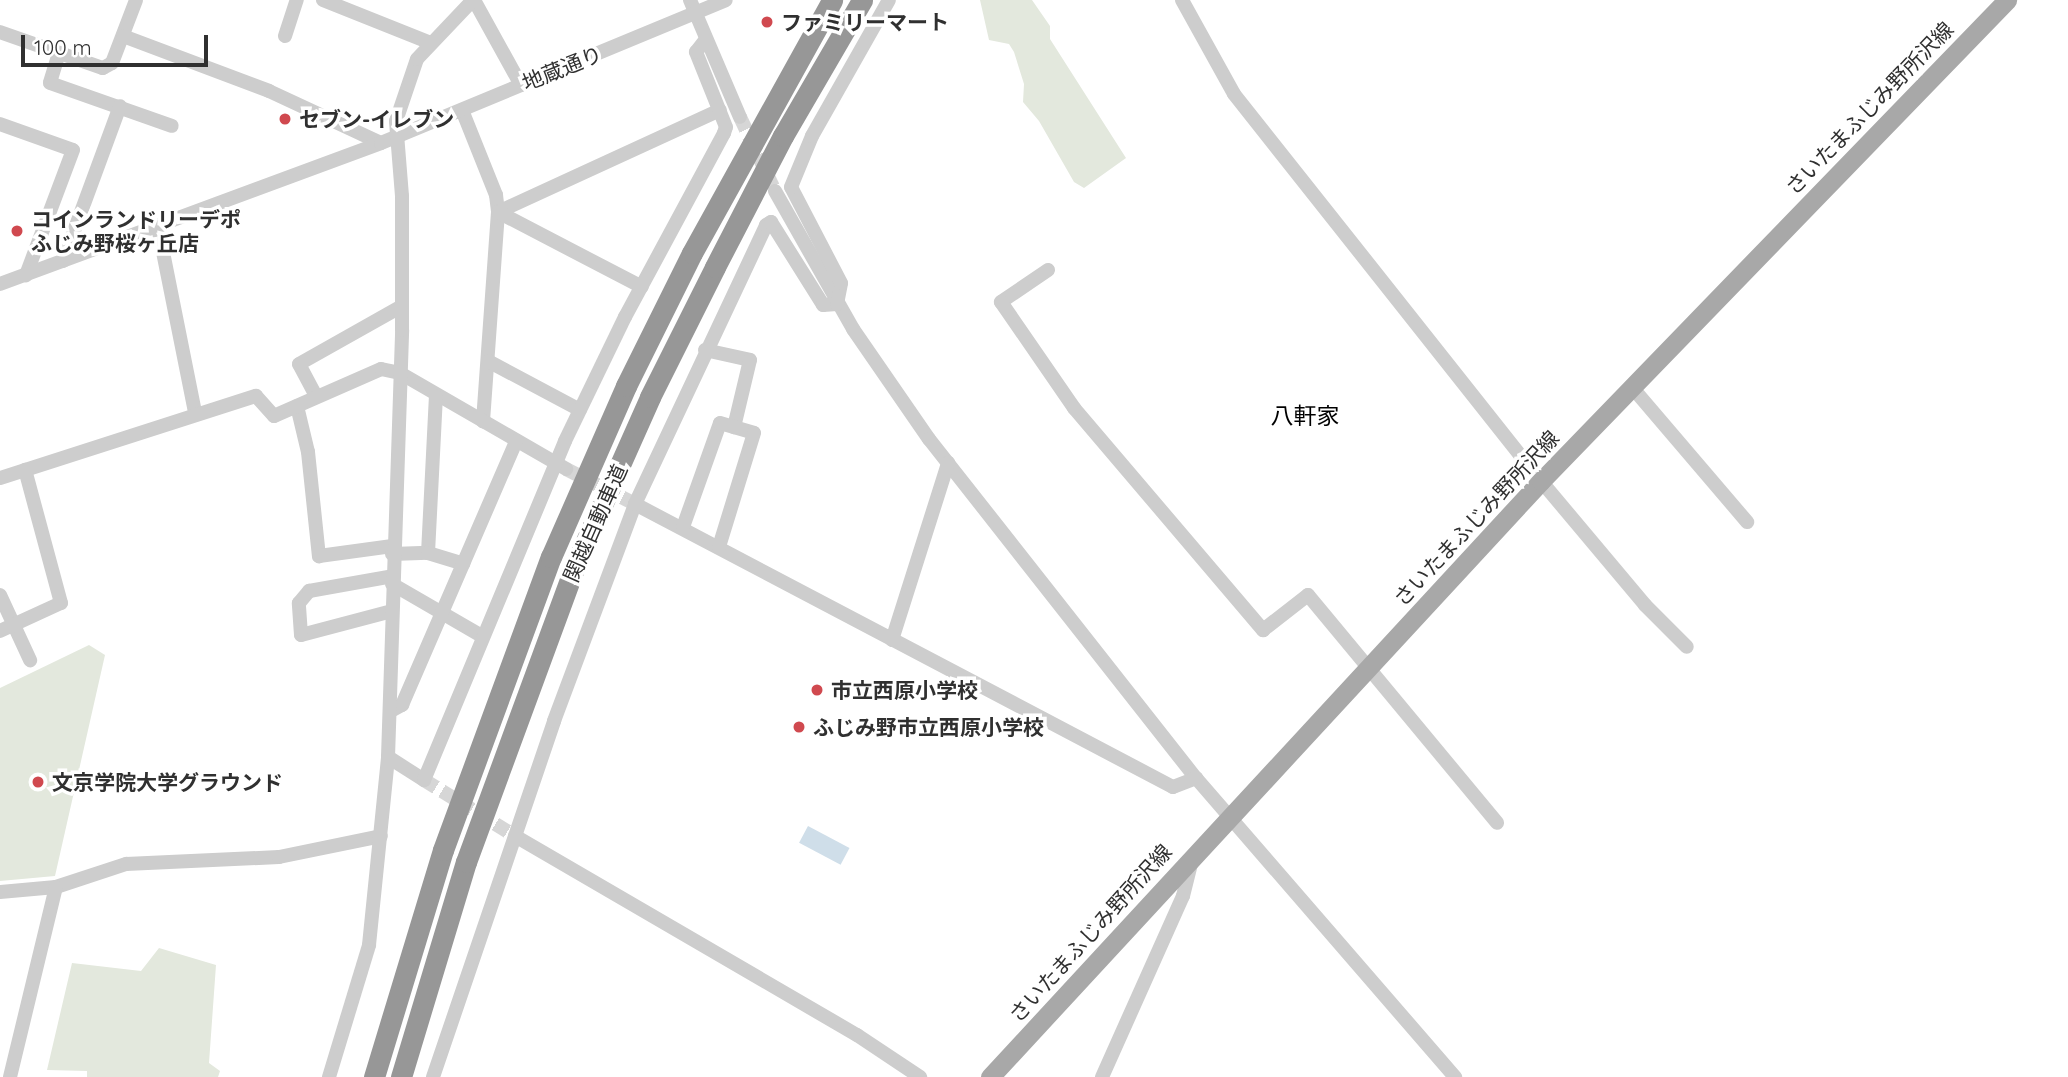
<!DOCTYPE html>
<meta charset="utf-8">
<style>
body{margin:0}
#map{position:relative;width:2068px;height:1077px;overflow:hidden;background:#fff;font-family:Quicksand,"Noto Sans JP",sans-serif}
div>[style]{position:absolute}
.green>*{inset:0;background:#e3e8dd}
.water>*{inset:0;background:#cfdee9;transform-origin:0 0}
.minor-tunnel>*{height:14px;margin-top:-7px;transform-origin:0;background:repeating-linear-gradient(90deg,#d6d6d6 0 14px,transparent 0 21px)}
.minor>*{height:14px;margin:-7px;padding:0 7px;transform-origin:7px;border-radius:7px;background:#cdcdcd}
.major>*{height:19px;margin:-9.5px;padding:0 9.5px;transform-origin:9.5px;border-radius:9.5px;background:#a8a8a8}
.highway>*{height:21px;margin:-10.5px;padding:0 10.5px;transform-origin:10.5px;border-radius:10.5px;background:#979797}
.dots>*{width:19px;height:19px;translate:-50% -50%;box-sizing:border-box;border:4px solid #fff;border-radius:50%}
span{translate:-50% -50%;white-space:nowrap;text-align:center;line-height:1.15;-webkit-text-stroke:7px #fff;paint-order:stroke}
.poi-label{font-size:21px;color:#303030;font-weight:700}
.left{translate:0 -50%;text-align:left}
.street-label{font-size:21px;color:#303030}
.neighbourhood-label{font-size:23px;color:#000}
.scale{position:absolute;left:21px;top:35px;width:187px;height:32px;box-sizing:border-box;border:4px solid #303030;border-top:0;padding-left:9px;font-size:21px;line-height:24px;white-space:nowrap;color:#303030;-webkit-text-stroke:5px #fff;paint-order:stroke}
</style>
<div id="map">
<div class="green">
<div style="clip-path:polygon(980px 0,1032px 0,1050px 26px,1050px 39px,1126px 158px,1084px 188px,1074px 182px,1039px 121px,1023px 102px,1024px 84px,1014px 52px,1009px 44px,989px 40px)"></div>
<div style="clip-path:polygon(89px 645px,105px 655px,55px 876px,0 881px,0 688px)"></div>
<div style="clip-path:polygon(159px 948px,216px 965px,209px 1063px,220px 1071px,218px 1077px,87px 1077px,87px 1071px,47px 1070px,72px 963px,141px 971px)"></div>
</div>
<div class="water">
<div style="left:808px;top:826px;width:47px;height:19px;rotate:28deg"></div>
</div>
<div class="minor-tunnel">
<div style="left:740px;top:117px;width:82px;rotate:64.7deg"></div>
<div style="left:566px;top:469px;width:77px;rotate:26.9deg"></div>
<div style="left:424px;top:780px;width:107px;rotate:31.6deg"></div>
</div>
<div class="minor">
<div style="left:323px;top:0;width:116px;rotate:21.7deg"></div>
<div style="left:474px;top:0;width:97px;rotate:61.1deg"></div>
<div style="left:690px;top:0;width:127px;rotate:66.9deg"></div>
<div style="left:1182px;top:0;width:107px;rotate:61deg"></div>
<div style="left:1234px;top:94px;width:494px;rotate:51.6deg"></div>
<div style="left:1541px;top:481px;width:162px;rotate:50deg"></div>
<div style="left:1645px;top:605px;width:59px;rotate:45deg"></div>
<div style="left:0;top:32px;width:109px;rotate:19.3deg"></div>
<div style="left:103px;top:68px;width:10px;rotate:-29deg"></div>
<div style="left:112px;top:63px;width:67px;rotate:-69.1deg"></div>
<div style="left:123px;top:36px;width:156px;rotate:20.6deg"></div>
<div style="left:269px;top:91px;width:123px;rotate:24.9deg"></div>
<div style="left:285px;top:36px;width:38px;rotate:-72deg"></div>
<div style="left:59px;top:53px;width:31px;rotate:107deg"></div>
<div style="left:50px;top:83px;width:129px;rotate:19.4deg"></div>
<div style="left:462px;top:110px;width:92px;rotate:68.2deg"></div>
<div style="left:496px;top:195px;width:17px;rotate:83deg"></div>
<div style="left:498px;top:212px;width:210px;rotate:94.1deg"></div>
<div style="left:0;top:124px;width:77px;rotate:19.6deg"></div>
<div style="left:73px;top:150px;width:134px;rotate:110.6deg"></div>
<div style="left:775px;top:191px;width:159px;rotate:60.5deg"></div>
<div style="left:853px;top:329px;width:134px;rotate:55.4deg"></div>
<div style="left:929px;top:439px;width:432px;rotate:51.8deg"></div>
<div style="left:1196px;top:778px;width:396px;rotate:49.1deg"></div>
<div style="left:498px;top:212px;width:244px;rotate:-24.7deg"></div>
<div style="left:498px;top:212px;width:162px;rotate:27.5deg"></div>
<div style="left:158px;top:227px;width:190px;rotate:78.7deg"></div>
<div style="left:63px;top:261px;width:165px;rotate:-69.8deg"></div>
<div style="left:1048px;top:270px;width:57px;rotate:145.8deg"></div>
<div style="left:1001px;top:302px;width:129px;rotate:55.4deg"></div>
<div style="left:1074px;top:408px;width:292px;rotate:49.6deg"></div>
<div style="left:1263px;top:630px;width:57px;rotate:-37.9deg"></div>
<div style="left:1308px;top:595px;width:296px;rotate:50.3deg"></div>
<div style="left:0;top:284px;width:406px;rotate:-20.3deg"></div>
<div style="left:381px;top:143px;width:373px;rotate:-22.5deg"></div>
<div style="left:705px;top:350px;width:46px;rotate:12.5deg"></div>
<div style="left:750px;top:360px;width:69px;rotate:103.4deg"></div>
<div style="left:488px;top:361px;width:104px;rotate:28deg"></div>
<div style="left:1631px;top:386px;width:179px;rotate:49.5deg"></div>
<div style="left:316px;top:396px;width:36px;rotate:-118deg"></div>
<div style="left:299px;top:364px;width:118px;rotate:-29.4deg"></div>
<div style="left:297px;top:406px;width:47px;rotate:76.6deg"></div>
<div style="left:308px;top:452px;width:105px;rotate:84deg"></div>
<div style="left:319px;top:556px;width:74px;rotate:-7.8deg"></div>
<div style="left:0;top:478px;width:269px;rotate:-17.8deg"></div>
<div style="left:256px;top:396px;width:27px;rotate:48deg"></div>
<div style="left:274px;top:416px;width:117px;rotate:-23.7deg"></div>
<div style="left:381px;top:369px;width:19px;rotate:12deg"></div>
<div style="left:400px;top:373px;width:192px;rotate:30deg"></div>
<div style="left:635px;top:504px;width:608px;rotate:27.75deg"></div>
<div style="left:1173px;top:787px;width:25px;rotate:-21deg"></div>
<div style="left:683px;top:527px;width:110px;rotate:-70.4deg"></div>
<div style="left:720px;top:423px;width:35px;rotate:16deg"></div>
<div style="left:754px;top:433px;width:119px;rotate:107.1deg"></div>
<div style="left:428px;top:553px;width:157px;rotate:-87.1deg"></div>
<div style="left:392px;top:554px;width:36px;rotate:-2deg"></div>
<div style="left:428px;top:553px;width:37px;rotate:17deg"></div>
<div style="left:392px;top:584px;width:102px;rotate:30.1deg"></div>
<div style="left:0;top:595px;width:72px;rotate:65.2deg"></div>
<div style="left:392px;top:611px;width:94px;rotate:165.2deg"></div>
<div style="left:301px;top:635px;width:32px;rotate:-94deg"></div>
<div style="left:299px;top:603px;width:16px;rotate:-50deg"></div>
<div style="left:309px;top:591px;width:85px;rotate:-10.1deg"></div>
<div style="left:0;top:631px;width:67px;rotate:-24.7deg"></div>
<div style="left:61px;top:603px;width:138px;rotate:-105.1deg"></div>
<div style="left:892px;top:640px;width:186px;rotate:-72.4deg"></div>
<div style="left:391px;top:711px;width:13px;rotate:-29deg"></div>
<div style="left:402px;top:705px;width:288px;rotate:-66.6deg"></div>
<div style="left:388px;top:757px;width:43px;rotate:32.6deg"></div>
<div style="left:424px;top:780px;width:367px;rotate:-67.4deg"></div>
<div style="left:565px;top:441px;width:138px;rotate:-64.2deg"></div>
<div style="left:625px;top:317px;width:209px;rotate:-61.7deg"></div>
<div style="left:724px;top:133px;width:6px;rotate:-72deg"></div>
<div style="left:726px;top:127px;width:81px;rotate:-111.8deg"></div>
<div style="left:696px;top:52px;width:16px;rotate:-52deg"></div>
<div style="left:515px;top:836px;width:396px;rotate:30.2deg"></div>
<div style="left:857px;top:1035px;width:76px;rotate:33.7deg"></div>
<div style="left:0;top:892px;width:56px;rotate:-5.1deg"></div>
<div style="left:56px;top:887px;width:74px;rotate:-18.2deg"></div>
<div style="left:126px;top:864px;width:153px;rotate:-2.6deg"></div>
<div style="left:279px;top:857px;width:104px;rotate:-11.6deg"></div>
<div style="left:10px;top:1077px;width:195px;rotate:-76.4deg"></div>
<div style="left:329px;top:1077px;width:138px;rotate:-73.1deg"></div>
<div style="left:369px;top:945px;width:189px;rotate:-84.2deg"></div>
<div style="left:388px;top:757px;width:427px;rotate:-88.1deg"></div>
<div style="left:402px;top:330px;width:134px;rotate:-90deg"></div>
<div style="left:402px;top:196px;width:75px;rotate:-94.6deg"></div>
<div style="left:396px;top:121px;width:65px;rotate:-71.3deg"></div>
<div style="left:417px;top:59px;width:81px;rotate:-46.5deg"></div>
<div style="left:433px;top:1077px;width:376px;rotate:-71.2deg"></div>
<div style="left:554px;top:721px;width:232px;rotate:-69.5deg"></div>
<div style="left:635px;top:504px;width:308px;rotate:-64.8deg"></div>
<div style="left:766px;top:225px;width:6px;rotate:-31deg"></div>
<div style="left:771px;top:222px;width:98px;rotate:57.9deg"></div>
<div style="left:823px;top:305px;width:14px;rotate:-4deg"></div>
<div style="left:837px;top:304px;width:21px;rotate:-79deg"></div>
<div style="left:841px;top:283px;width:108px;rotate:-117.5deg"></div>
<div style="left:791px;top:187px;width:55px;rotate:-67.6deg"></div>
<div style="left:812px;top:136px;width:156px;rotate:-60.5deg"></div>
<div style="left:1102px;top:1077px;width:198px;rotate:-65.9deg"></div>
<div style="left:1183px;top:896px;width:41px;rotate:-76deg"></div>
</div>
<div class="major">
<div style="left:990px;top:1077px;width:812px;rotate:-47.25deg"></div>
<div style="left:1541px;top:481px;width:670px;rotate:-45.91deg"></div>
</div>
<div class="highway">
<div style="left:374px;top:1077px;width:237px;rotate:-73.1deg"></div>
<div style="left:443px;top:850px;width:312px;rotate:-69.8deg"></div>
<div style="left:551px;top:557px;width:187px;rotate:-66.3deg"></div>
<div style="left:626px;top:386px;width:148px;rotate:-63.6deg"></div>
<div style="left:692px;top:253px;width:289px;rotate:-61deg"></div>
<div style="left:401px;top:1077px;width:225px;rotate:-73.2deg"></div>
<div style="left:466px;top:862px;width:313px;rotate:-69.8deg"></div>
<div style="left:574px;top:568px;width:187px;rotate:-66deg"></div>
<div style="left:650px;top:397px;width:145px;rotate:-63.4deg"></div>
<div style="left:715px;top:267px;width:148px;rotate:-62.6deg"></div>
<div style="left:783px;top:136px;width:157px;rotate:-59.8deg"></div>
</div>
<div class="dots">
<div style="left:767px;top:22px;background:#d0494f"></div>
<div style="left:285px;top:119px;background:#d0494f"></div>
<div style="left:17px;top:231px;background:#d0494f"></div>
<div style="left:817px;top:690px;background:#d0494f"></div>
<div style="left:799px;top:727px;background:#d0494f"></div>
<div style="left:38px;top:782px;background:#d0494f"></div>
</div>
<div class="poi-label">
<span class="left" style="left:781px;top:22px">ファミリーマート</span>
<span class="left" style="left:299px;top:119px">セブン-イレブン</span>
<span class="left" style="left:31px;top:231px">コインランドリーデポ<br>ふじみ野桜ヶ丘店</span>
<span class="left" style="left:831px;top:690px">市立西原小学校</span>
<span class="left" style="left:813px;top:727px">ふじみ野市立西原小学校</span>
<span class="left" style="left:52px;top:782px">文京学院大学グラウンド</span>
</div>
<div class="street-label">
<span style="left:562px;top:68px;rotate:-22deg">地蔵通り</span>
<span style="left:1869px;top:108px;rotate:-46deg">さいたまふじみ野所沢線</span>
<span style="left:1476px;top:518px;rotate:-47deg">さいたまふじみ野所沢線</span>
<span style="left:595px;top:523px;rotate:-66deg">関越自動車道</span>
<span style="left:1090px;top:933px;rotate:-48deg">さいたまふじみ野所沢線</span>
</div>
<div class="neighbourhood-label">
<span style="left:1305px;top:416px">八軒家</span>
</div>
<div class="scale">100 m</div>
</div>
